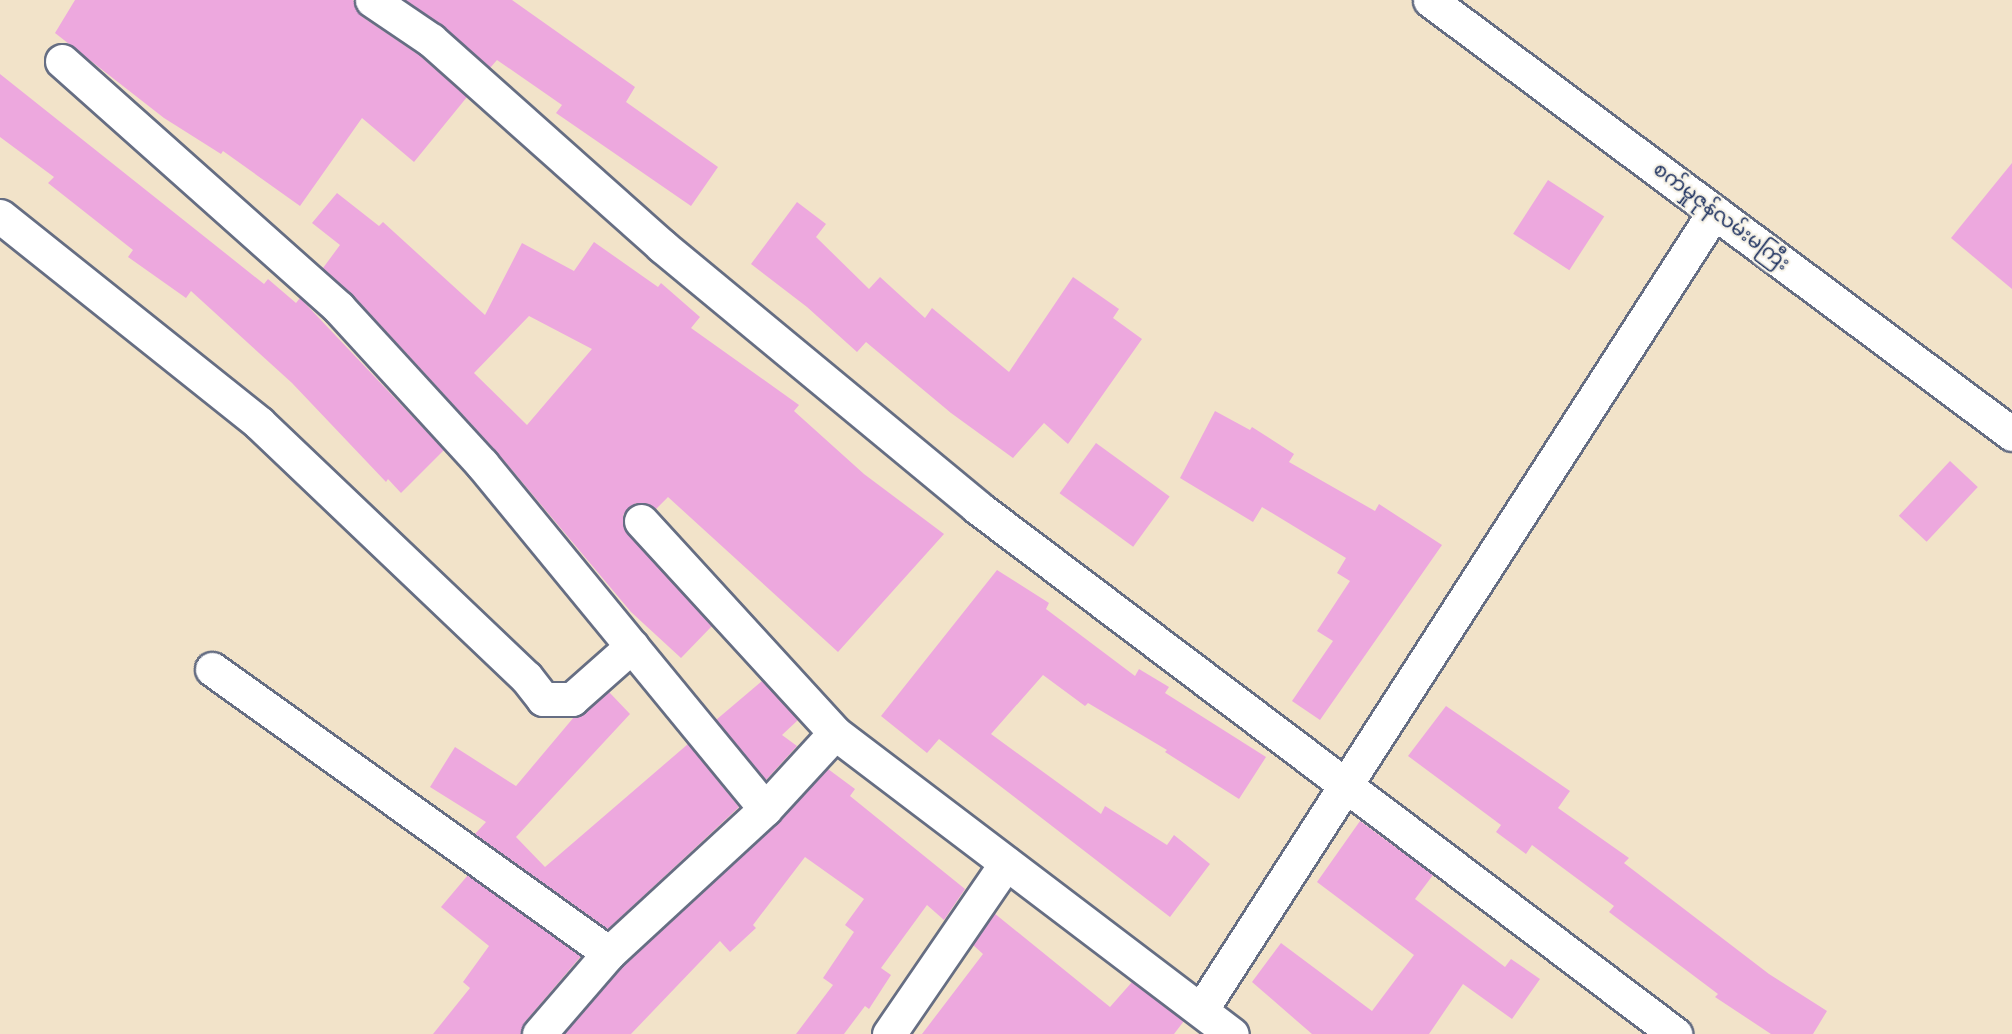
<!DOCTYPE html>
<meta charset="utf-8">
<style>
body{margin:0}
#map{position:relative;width:2012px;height:1034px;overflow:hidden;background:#f2e3c9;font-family:"Architects Daughter","Noto Sans Myanmar",sans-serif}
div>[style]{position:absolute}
.building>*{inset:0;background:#eda8de;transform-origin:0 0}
.roads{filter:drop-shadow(2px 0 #666e83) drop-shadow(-2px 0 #666e83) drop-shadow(0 2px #666e83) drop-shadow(0 -2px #666e83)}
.minor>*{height:33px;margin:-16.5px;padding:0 16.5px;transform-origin:16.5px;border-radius:16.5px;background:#fff}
span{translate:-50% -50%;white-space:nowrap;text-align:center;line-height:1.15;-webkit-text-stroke:4.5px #f7f3e8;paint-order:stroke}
.street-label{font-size:20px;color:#1b2f5e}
</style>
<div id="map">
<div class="building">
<div style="clip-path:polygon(75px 0,353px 0,361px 16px,419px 55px,467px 97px,414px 162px,362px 118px,300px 206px,223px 151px,221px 154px,164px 118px,55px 33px)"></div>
<div style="clip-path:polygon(405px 0,512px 0,635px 87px,626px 102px,718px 167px,691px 206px,556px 113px,562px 105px,497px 60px,490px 68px,443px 26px)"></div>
<div style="clip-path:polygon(0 74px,264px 284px,268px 279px,296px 303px,300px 298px,444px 450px,401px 493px,388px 479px,386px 482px,292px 383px,191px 291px,186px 298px,128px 257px,133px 250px,48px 183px,54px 177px,0 137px)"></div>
<div style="clip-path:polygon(2012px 163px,2012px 289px,1951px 238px)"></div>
<div style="left:1548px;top:180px;width:67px;height:64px;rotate:33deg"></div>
<div style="clip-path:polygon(evenodd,337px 193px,379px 226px,383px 222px,485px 315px,522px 243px,574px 271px,594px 242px,658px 287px,661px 283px,700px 317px,691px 328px,799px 405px,794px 411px,864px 474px,944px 534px,838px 652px,668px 497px,656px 509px,636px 503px,623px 515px,627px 533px,712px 626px,681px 658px,631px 612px,496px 451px,353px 295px,323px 268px,340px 245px,312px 223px,337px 193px,529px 316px,592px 349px,527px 425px,474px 373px,529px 316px)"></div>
<div style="clip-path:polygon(797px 202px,826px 224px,816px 237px,869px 289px,880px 277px,925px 318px,932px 308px,1009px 372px,1073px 277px,1119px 309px,1113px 318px,1142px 339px,1068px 444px,1044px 423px,1013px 458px,951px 413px,866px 342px,857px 352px,807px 307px,751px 264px)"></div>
<div style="clip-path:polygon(1215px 411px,1250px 430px,1252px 427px,1294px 454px,1289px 462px,1375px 511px,1379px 504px,1442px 545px,1320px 720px,1292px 701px,1333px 641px,1317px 631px,1350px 581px,1337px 573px,1346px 558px,1262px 507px,1253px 522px,1180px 478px)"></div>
<div style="left:1096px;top:443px;width:91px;height:62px;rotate:36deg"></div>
<div style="left:1950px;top:461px;width:38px;height:75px;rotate:43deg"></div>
<div style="clip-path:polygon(997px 570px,1049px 603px,1046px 609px,1135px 676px,1139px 669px,1169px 687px,1165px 693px,1266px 757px,1239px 799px,1165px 752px,1167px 750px,1088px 703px,1085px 706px,1043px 675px,991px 734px,1101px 814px,1105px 806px,1167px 845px,1174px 835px,1210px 864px,1170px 917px,939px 739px,927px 753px,881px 716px)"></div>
<div style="clip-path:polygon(762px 681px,798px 720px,782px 735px,797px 746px,766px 780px,716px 720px)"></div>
<div style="clip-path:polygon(609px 692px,630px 714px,516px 837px,545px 867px,688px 744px,739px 807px,608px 929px,475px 834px,486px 822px,430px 787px,455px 747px,516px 786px,574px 717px)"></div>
<div style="clip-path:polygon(1446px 706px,1570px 791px,1558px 808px,1629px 858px,1624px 863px,1769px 974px,1827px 1011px,1813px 1034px,1771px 1034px,1715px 997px,1718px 994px,1609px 912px,1614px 906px,1532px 845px,1526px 854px,1496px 832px,1501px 825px,1408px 756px)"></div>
<div style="clip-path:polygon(828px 769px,855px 789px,850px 796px,965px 889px,944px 920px,927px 905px,881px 968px,891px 975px,869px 1009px,865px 1006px,844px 1034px,796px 1034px,833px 985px,823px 978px,854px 932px,845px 925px,864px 899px,805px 857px,753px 925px,756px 928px,730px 952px,720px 941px,631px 1034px,564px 1034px,622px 966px,778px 823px)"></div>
<div style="clip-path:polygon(1360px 821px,1433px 875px,1415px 899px,1505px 967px,1511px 959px,1540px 979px,1512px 1019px,1463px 984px,1429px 1034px,1312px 1034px,1252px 982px,1281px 943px,1372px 1011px,1414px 955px,1317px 882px)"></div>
<div style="clip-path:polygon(468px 875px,581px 956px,525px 1022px,521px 1034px,433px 1034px,470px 988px,463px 982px,489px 946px,441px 907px)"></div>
<div style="clip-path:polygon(994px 913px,1110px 1007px,1132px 982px,1184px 1021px,1174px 1034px,922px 1034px,983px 954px,973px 945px)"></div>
</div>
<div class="roads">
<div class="minor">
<div style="left:372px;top:0;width:71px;rotate:34.1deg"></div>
<div style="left:431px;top:40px;width:310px;rotate:41.7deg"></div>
<div style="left:662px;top:246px;width:409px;rotate:39.6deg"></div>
<div style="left:977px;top:507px;width:875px;rotate:37.05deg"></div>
<div style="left:1430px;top:0;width:726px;rotate:36.71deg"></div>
<div style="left:62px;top:61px;width:371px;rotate:41.7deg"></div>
<div style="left:339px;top:308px;width:212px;rotate:47.5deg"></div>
<div style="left:482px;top:464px;width:446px;rotate:50.6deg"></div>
<div style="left:0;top:216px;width:332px;rotate:38.6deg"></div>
<div style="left:259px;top:423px;width:369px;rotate:43.6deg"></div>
<div style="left:526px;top:677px;width:28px;rotate:52deg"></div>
<div style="left:543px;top:699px;width:29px"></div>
<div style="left:572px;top:699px;width:80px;rotate:-41.5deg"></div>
<div style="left:641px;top:521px;width:287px;rotate:47.5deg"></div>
<div style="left:835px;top:733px;width:498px;rotate:37.2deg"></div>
<div style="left:212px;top:669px;width:488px;rotate:35.6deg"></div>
<div style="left:1201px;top:1010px;width:949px;rotate:-57.26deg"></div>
<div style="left:539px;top:1034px;width:107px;rotate:-49.2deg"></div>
<div style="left:609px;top:953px;width:212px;rotate:-42.7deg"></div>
<div style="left:765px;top:809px;width:103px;rotate:-47.4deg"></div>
<div style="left:889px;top:1034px;width:207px;rotate:-55.6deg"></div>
</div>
</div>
<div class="street-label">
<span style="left:1721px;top:217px;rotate:37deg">စက်မှုဇုန်လမ်းမကြီး</span>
</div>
</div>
